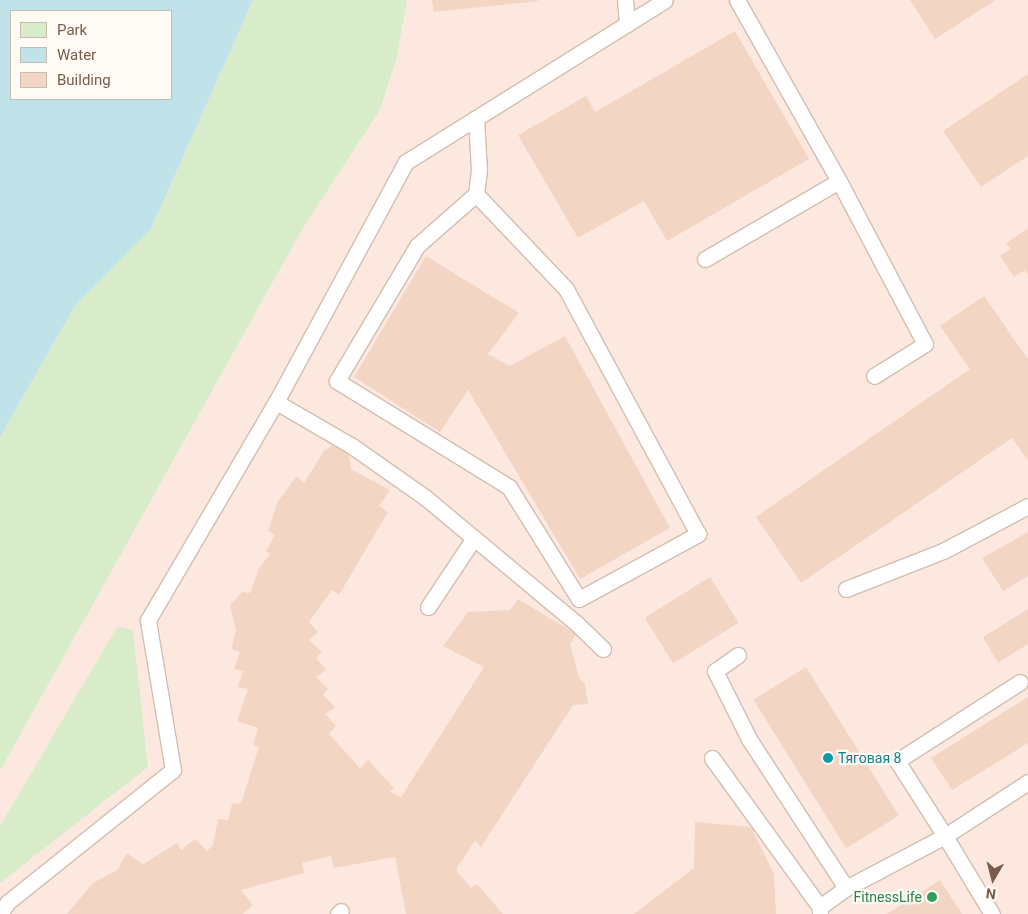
<!DOCTYPE html>
<meta charset="utf-8">
<style>
body{margin:0}
#map{position:relative;width:1028px;height:914px;overflow:hidden;background:#fdf6ec;font-family:Roboto,sans-serif}
div>[style]{position:absolute}
.commercial>*{inset:0;background:#fde8e0}
.green>*{inset:0;background:#d8ecc9}
.water>*{inset:0;background:#bfe3e8}
.building>*{inset:0;background:#f3d5c3;transform-origin:0 0}
.roads{filter:drop-shadow(1px 0 #d1beb0) drop-shadow(-1px 0 #d1beb0) drop-shadow(0 1px #d1beb0) drop-shadow(0 -1px #d1beb0)}
.service>*{height:15px;margin:-7.5px;padding:0 7.5px;transform-origin:7.5px;border-radius:7.5px;background:#fff}
.dots>*{width:14px;height:14px;translate:-50% -50%;box-sizing:border-box;border:2px solid #fffaf3;border-radius:50%}
span{translate:-50% -50%;white-space:nowrap;text-align:center;line-height:1.15;-webkit-text-stroke:4.5px #fffaf3;paint-order:stroke}
.culture-label{font-size:14px;color:#0d838f}
.left{translate:0 -50%;text-align:left}
.leisure-label{font-size:14px;color:#27864d}
.right{translate:-100% -50%;text-align:right}
.legend{position:absolute;left:10px;top:10px;width:162px;height:90px;box-sizing:border-box;background:#fffaf3;border:1px solid #cabbb1;margin:0;padding:6px 9px;list-style:none;font-size:15px;color:#7a5c4d}
.legend li{display:flex;align-items:center;gap:10px;height:25px}
.legend b{width:25px;border:1px solid #cabbb1}
.north{position:absolute;left:968px;top:854px;width:50px;height:50px;-webkit-text-stroke:4px #fffaf3;paint-order:stroke;rotate:188deg;font-size:14px;font-weight:700;line-height:20px;text-align:center;color:#7a5c4d}
.north::after{content:'';display:block;margin:auto;width:18px;height:22px;background:#7a5c4d;clip-path:polygon(50% 0,100% 100%,50% 72%,0 100%)}
</style>
<div id="map">
<div class="commercial">
<div style="clip-path:polygon(407px 0,1028px 0,1028px 914px,0 914px,0 771px,303px 228px,380px 110px,397px 57px)"></div>
</div>
<div class="green">
<div style="clip-path:polygon(253px 0,407px 0,397px 57px,380px 110px,303px 228px,0 771px,0 437px,75px 306px,151px 229px)"></div>
<div style="clip-path:polygon(117px 627px,133px 630px,148px 767px,0 883px,0 826px)"></div>
</div>
<div class="water">
<div style="clip-path:polygon(evenodd,0 0,253px 0,151px 229px,75px 306px,0 437px,0 0,11px 11px,171px 11px,171px 99px,11px 99px,11px 11px)"></div>
</div>
<div class="building">
<div style="clip-path:polygon(432px 0,538px 0,538px 1px,434px 12px)"></div>
<div style="clip-path:polygon(910px 0,996px 0,935px 39px)"></div>
<div style="clip-path:polygon(735px 31px,809px 159px,667px 241px,644px 201px,578px 238px,518px 135px,586px 96px,595px 112px)"></div>
<div style="clip-path:polygon(1028px 74px,1028px 156px,981px 187px,943px 131px)"></div>
<div style="clip-path:polygon(1028px 228px,1028px 275px,1025px 270px,1014px 277px,1000px 256px,1011px 249px,1006px 243px)"></div>
<div style="clip-path:polygon(426px 256px,519px 313px,488px 354px,510px 366px,565px 336px,670px 528px,580px 579px,468px 390px,440px 432px,354px 377px)"></div>
<div style="clip-path:polygon(984px 296px,1028px 359px,1028px 461px,1012px 438px,801px 583px,756px 517px,970px 369px,940px 326px)"></div>
<div style="clip-path:polygon(333px 445px,343px 447px,349px 455px,351px 469px,390px 490px,379px 506px,388px 512px,339px 595px,332px 590px,309px 622px,318px 632px,309px 640px,322px 652px,316px 658px,326px 670px,316px 677px,328px 689px,323px 695px,335px 707px,325px 714px,336px 726px,329px 734px,360px 768px,368px 760px,394px 788px,390px 792px,401px 797px,484px 667px,443px 646px,468px 612px,510px 610px,518px 599px,576px 634px,570px 644px,579px 678px,585px 684px,588px 704px,573px 705px,481px 847px,475px 840px,456px 870px,471px 888px,477px 884px,503px 914px,406px 914px,395px 857px,334px 868px,331px 856px,302px 863px,304px 873px,241px 890px,253px 905px,243px 914px,67px 914px,93px 883px,117px 870px,127px 853px,143px 864px,177px 843px,181px 850px,195px 839px,207px 851px,213px 845px,218px 819px,228px 820px,232px 804px,241px 803px,259px 747px,253px 745px,258px 728px,237px 721px,248px 689px,238px 687px,243px 671px,234px 669px,240px 652px,231px 649px,236px 630px,230px 605px,242px 592px,250px 593px,259px 568px,270px 554px,266px 551px,275px 535px,268px 531px,278px 501px,297px 476px,304px 483px,324px 451px)"></div>
<div style="clip-path:polygon(1028px 532px,1028px 576px,1003px 591px,982px 558px)"></div>
<div style="left:710px;top:577px;width:54px;height:77px;rotate:58deg"></div>
<div style="clip-path:polygon(1028px 609px,1028px 644px,998px 663px,983px 637px)"></div>
<div style="left:806px;top:667px;width:175px;height:62px;rotate:58deg"></div>
<div style="clip-path:polygon(1028px 697px,1028px 743px,952px 790px,931px 758px)"></div>
<div style="clip-path:polygon(695px 822px,751px 827px,774px 874px,776px 914px,634px 914px,694px 868px)"></div>
<div style="clip-path:polygon(940px 880px,962px 914px,887px 914px)"></div>
</div>
<div class="roads">
<div class="service">
<div style="left:625px;top:0;width:24px;rotate:85deg"></div>
<div style="left:737px;top:0;width:208px;rotate:60.6deg"></div>
<div style="left:839px;top:181px;width:184px;rotate:62.2deg"></div>
<div style="left:925px;top:344px;width:60px;rotate:147.9deg"></div>
<div style="left:476px;top:118px;width:52px;rotate:86.7deg"></div>
<div style="left:479px;top:170px;width:24px;rotate:97deg"></div>
<div style="left:476px;top:194px;width:79px;rotate:138.6deg"></div>
<div style="left:417px;top:246px;width:157px;rotate:120.7deg"></div>
<div style="left:337px;top:381px;width:202px;rotate:31.6deg"></div>
<div style="left:509px;top:487px;width:132px;rotate:58deg"></div>
<div style="left:579px;top:599px;width:136px;rotate:-28.6deg"></div>
<div style="left:698px;top:534px;width:278px;rotate:-118.3deg"></div>
<div style="left:566px;top:289px;width:131px;rotate:-133.5deg"></div>
<div style="left:705px;top:259px;width:155px;rotate:-30.2deg"></div>
<div style="left:846px;top:589px;width:104px;rotate:-21.4deg"></div>
<div style="left:943px;top:551px;width:96px;rotate:-27.9deg"></div>
<div style="left:428px;top:607px;width:83px;rotate:-56.3deg"></div>
<div style="left:603px;top:649px;width:37px;rotate:-136deg"></div>
<div style="left:576px;top:623px;width:195px;rotate:-140.2deg"></div>
<div style="left:426px;top:498px;width:90px;rotate:-144.9deg"></div>
<div style="left:352px;top:446px;width:88px;rotate:-149.9deg"></div>
<div style="left:276px;top:402px;width:273px;rotate:-61.6deg"></div>
<div style="left:406px;top:162px;width:305px;rotate:-32deg"></div>
<div style="left:738px;top:655px;width:28px;rotate:145deg"></div>
<div style="left:715px;top:671px;width:76px;rotate:63.4deg"></div>
<div style="left:749px;top:739px;width:178px;rotate:56.9deg"></div>
<div style="left:846px;top:888px;width:32px;rotate:144deg"></div>
<div style="left:712px;top:758px;width:184px;rotate:54.1deg"></div>
<div style="left:820px;top:907px;width:7px;rotate:90deg"></div>
<div style="left:846px;top:888px;width:112px;rotate:-27.7deg"></div>
<div style="left:945px;top:836px;width:89px;rotate:-122.6deg"></div>
<div style="left:897px;top:761px;width:146px;rotate:-32.7deg"></div>
<div style="left:0;top:913px;width:14px;rotate:-54deg"></div>
<div style="left:8px;top:902px;width:211px;rotate:-38.7deg"></div>
<div style="left:173px;top:770px;width:152px;rotate:-99.5deg"></div>
<div style="left:148px;top:620px;width:253px;rotate:-59.6deg"></div>
<div style="left:338px;top:914px;width:4px;rotate:-45deg"></div>
<div style="left:992px;top:914px;width:91px;rotate:-121.1deg"></div>
<div style="left:945px;top:836px;width:99px;rotate:-33deg"></div>
</div>
</div>
<div class="dots">
<div style="left:828px;top:758px;background:#0f9aa8"></div>
<div style="left:932px;top:897px;background:#2e9e5b"></div>
</div>
<div class="culture-label">
<span class="left" style="left:838px;top:758px">Тяговая 8</span>
</div>
<div class="leisure-label">
<span class="right" style="left:922px;top:897px">FitnessLife</span>
</div>
<ul class="legend">
<li><b style="height:14px;background:#d8ecc9"></b>Park</li>
<li><b style="height:14px;background:#bfe3e8"></b>Water</li>
<li><b style="height:14px;background:#f3d5c3"></b>Building</li>
</ul>
<div class="north">N</div>
</div>
